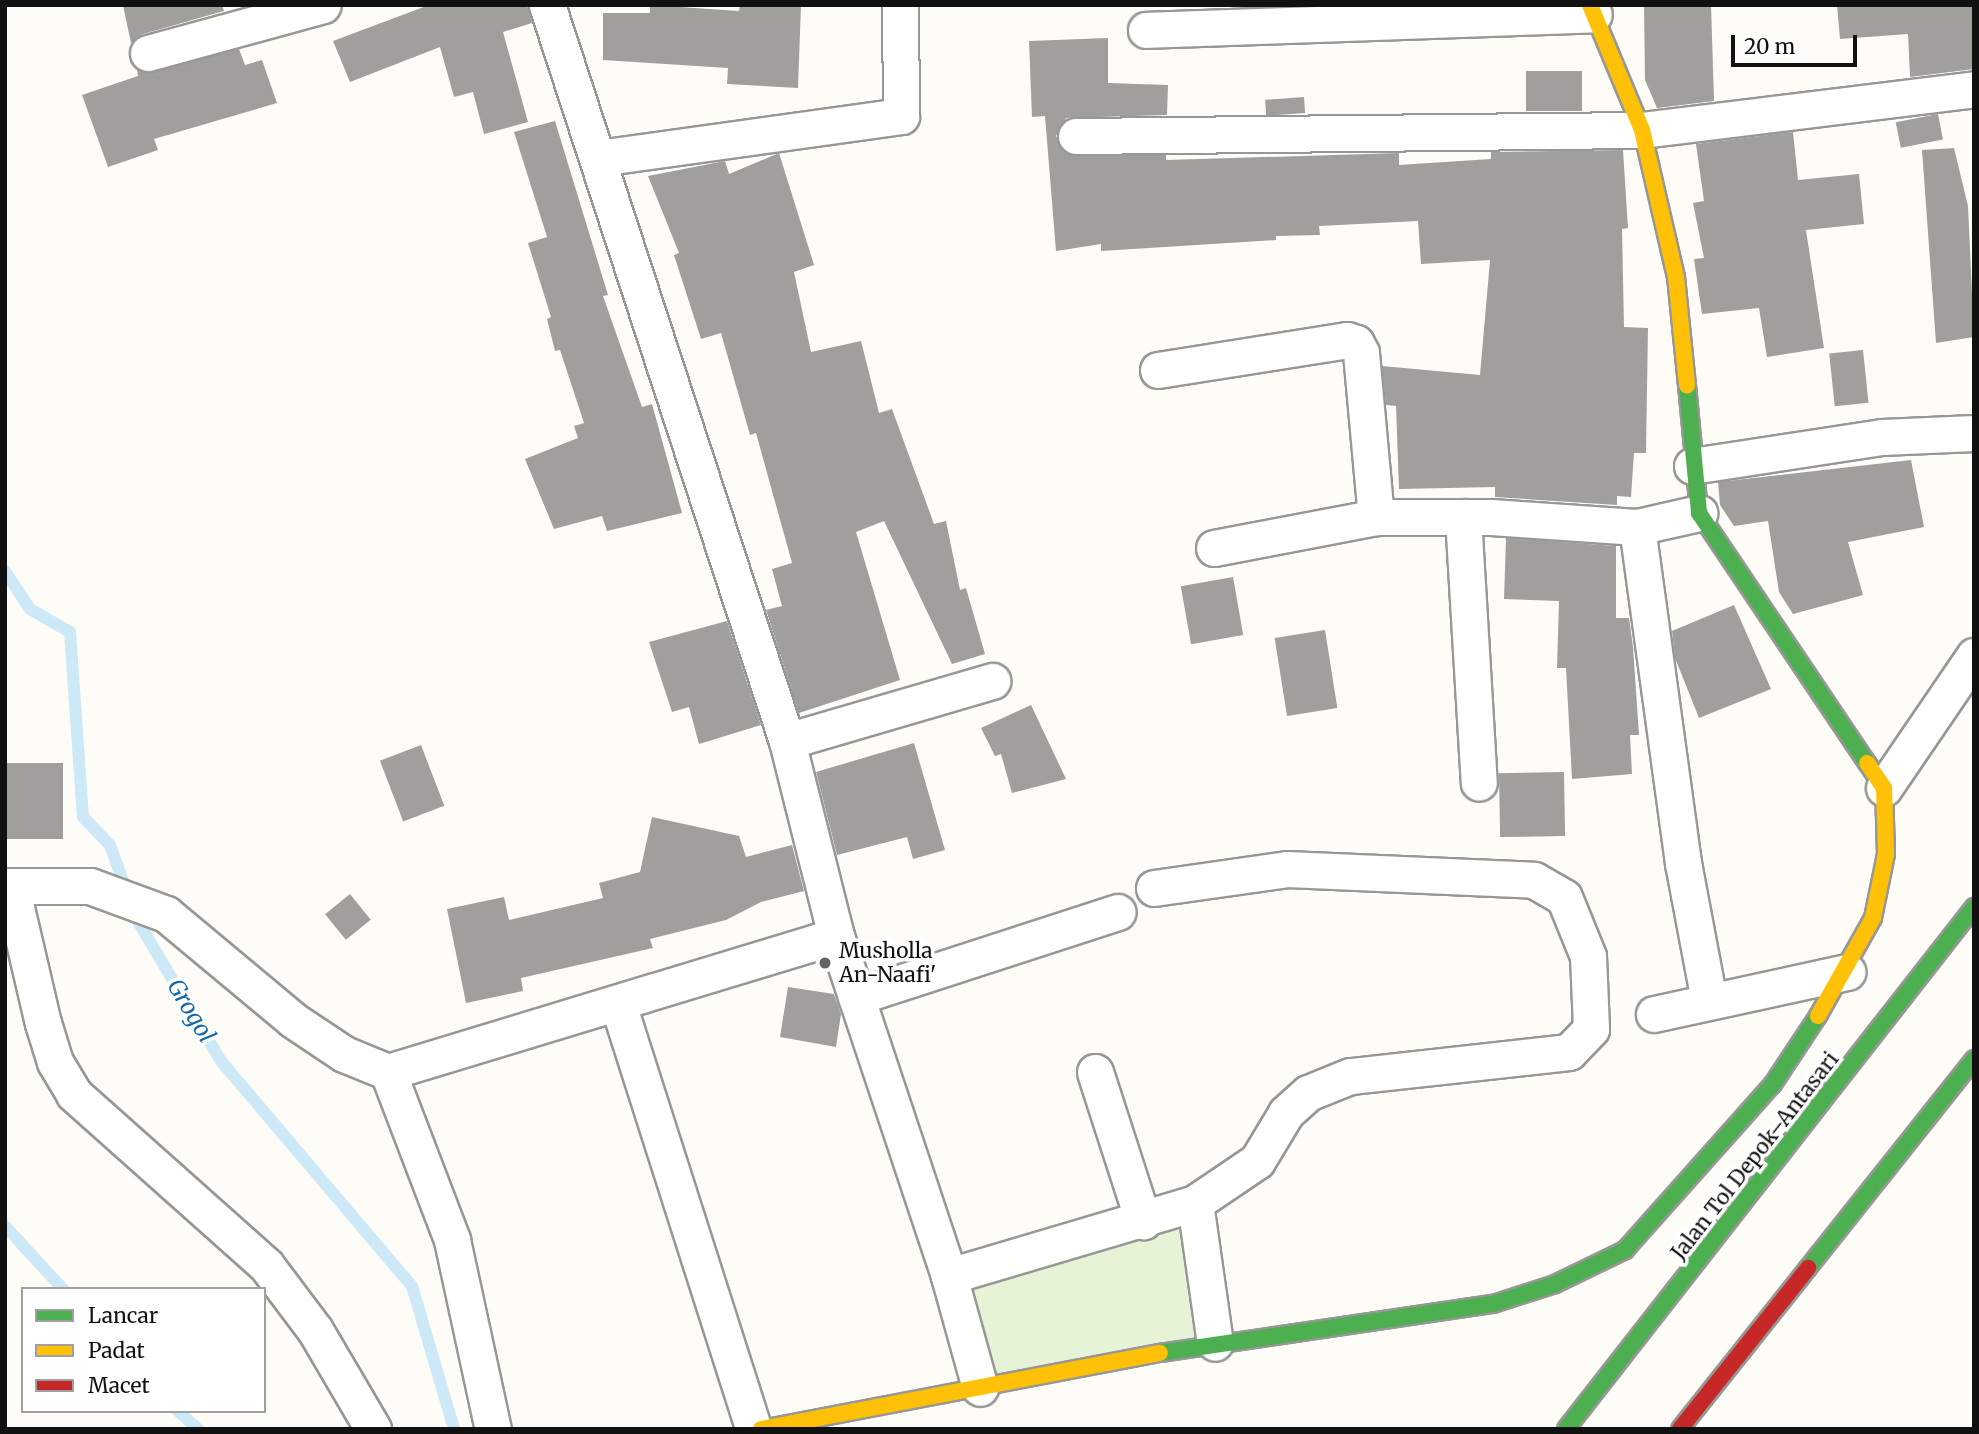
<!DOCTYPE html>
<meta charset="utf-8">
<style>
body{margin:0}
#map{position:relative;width:1979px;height:1434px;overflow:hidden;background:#fdfcf7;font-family:Merriweather,serif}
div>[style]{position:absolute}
.green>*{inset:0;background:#e7f3d7}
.stream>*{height:12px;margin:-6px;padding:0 6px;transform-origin:6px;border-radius:6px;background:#cde8f7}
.building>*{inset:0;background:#a19f9c;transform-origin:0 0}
.roads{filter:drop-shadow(2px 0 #979795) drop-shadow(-2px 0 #979795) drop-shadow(0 2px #979795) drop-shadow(0 -2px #979795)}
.street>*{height:35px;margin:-17.5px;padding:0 17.5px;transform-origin:17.5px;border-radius:17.5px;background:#fffffe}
.fast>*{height:16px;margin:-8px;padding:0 8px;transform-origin:8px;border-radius:8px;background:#4caf50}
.slow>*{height:16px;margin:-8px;padding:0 8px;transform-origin:8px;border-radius:8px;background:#ffc107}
.jam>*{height:16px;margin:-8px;padding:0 8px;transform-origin:8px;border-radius:8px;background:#c62828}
.dots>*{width:19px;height:19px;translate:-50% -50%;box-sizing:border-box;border:4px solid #fff;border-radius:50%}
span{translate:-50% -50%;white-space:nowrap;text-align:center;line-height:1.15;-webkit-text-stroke:7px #fff;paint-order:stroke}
.poi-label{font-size:21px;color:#111}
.left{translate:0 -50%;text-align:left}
.street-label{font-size:21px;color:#111}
.water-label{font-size:23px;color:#1768a6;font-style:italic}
.frame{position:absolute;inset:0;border:7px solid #111;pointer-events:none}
.legend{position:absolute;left:21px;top:1287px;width:245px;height:126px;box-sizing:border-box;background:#fff;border:2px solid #a0a0a0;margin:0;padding:9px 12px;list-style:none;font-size:21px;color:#111}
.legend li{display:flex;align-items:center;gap:14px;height:35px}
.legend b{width:35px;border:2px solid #a0a0a0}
.scale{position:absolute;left:1731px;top:35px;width:126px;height:32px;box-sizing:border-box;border:4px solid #111;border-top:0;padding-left:9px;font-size:21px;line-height:24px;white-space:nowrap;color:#111;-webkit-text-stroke:5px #fff;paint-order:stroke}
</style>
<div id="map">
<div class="green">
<div style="clip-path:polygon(1196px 1206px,1208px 1343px,982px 1387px,946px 1276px)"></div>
</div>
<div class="stream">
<div style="left:5px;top:571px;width:45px;rotate:56.7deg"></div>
<div style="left:30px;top:609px;width:46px;rotate:29.9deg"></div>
<div style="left:70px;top:632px;width:185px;rotate:86deg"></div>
<div style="left:83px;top:817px;width:39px;rotate:46deg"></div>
<div style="left:110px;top:845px;width:80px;rotate:70.2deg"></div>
<div style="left:137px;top:920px;width:164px;rotate:59.2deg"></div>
<div style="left:221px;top:1061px;width:295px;rotate:49.7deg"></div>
<div style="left:412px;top:1286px;width:149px;rotate:73.6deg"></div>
<div style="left:5px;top:1226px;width:86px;rotate:47.4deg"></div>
<div style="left:178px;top:1411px;width:27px;rotate:42deg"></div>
</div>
<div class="building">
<div style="clip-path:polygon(123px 5px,222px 5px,224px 11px,143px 34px,131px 43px)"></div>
<div style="clip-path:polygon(429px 5px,527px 5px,532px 23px,503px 32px,528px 122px,484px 134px,473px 92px,454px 97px,440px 47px,350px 82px,333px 41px)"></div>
<div style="clip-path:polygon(650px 5px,739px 11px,740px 5px,801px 5px,798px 88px,727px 84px,728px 68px,603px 60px,603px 13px,650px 13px)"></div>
<div style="clip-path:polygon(1644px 5px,1711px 5px,1714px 101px,1657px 108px,1645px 80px)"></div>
<div style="clip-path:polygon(1837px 5px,1974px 5px,1974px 69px,1910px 77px,1908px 34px,1840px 39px)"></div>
<div style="clip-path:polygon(1108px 38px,1108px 83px,1168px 85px,1167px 115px,1066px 118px,1056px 136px,1067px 154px,1166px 155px,1166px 160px,1399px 153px,1399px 165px,1491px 159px,1491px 152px,1623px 150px,1628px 228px,1622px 229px,1624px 327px,1648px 328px,1646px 453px,1634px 453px,1631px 497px,1617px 496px,1617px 505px,1495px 497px,1495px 487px,1399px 489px,1396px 406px,1386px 405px,1382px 366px,1480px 375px,1490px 260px,1421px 264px,1418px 221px,1319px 226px,1320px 235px,1276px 236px,1276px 240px,1101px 251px,1101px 244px,1056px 251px,1045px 116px,1032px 117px,1029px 41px)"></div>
<div style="clip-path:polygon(239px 49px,245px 65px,262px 60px,277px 103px,154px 139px,158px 150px,108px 167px,82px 95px,138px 76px,137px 69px,153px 72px)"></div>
<div style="left:1526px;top:71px;width:56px;height:40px"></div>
<div style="left:1304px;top:97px;width:16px;height:39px;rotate:86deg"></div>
<div style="left:1938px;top:114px;width:26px;height:43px;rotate:79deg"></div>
<div style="clip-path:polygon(555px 121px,608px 295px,603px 296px,642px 407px,652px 404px,682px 513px,607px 531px,602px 516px,554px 529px,525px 459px,578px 438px,574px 426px,584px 423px,560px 350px,555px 351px,547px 319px,551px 317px,528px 243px,547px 237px,514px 132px)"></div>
<div style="clip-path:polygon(1793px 132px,1798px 180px,1859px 174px,1864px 224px,1806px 230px,1824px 348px,1767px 357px,1759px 308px,1702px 314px,1694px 259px,1704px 258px,1693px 203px,1704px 201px,1696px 144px)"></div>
<div style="clip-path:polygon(1954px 148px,1968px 206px,1974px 337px,1936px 343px,1922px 150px)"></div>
<div style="clip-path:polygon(779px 153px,814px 265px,794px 272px,811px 352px,861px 341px,879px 413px,892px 409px,934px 524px,946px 521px,960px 590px,966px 588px,985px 654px,952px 664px,884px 521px,856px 532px,900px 680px,799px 713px,766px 610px,782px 606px,772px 569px,792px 563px,756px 433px,750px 435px,721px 333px,701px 339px,674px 255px,679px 253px,648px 176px,725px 161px,729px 174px)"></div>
<div style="left:1863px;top:350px;width:53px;height:34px;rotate:84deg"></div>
<div style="clip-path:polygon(1911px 460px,1924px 527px,1848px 542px,1863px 595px,1793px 614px,1779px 592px,1768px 521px,1734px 526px,1720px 505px,1718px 482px)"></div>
<div style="clip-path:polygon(1506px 538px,1616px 546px,1616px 618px,1629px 618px,1633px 647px,1639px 735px,1630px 735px,1632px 774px,1572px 779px,1566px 668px,1557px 668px,1559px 601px,1504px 599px)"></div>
<div style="left:1233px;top:577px;width:59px;height:53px;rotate:80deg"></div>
<div style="clip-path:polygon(1734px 605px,1771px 689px,1699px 718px,1675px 658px,1672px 631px)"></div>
<div style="clip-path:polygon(727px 621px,761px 725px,699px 744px,689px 707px,672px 712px,649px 642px)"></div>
<div style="left:1325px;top:630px;width:79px;height:51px;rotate:81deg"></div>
<div style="clip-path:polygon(1031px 705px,1066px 779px,1012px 793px,1001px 754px,995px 756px,981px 728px)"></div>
<div style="clip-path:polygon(914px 743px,945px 850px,913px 859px,907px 837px,837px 855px,816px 772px)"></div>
<div style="left:421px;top:745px;width:65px;height:44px;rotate:69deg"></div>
<div style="left:5px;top:763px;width:58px;height:76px"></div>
<div style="left:1564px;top:772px;width:64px;height:65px;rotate:89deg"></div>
<div style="clip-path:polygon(652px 817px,739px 836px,746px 857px,792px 845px,804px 891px,761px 902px,726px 920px,650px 939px,653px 948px,521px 978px,523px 991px,466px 1003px,447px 909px,504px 897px,509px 920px,603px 898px,599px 883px,640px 872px)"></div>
<div style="left:350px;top:894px;width:33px;height:32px;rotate:51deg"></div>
<div style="clip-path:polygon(788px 987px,834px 994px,841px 1014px,836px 1047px,780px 1037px)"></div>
</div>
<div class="roads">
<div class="street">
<div style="left:547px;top:5px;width:774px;rotate:71.94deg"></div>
<div style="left:787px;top:741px;width:201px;rotate:75.9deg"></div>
<div style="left:836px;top:936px;width:358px;rotate:71.6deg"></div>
<div style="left:949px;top:1276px;width:116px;rotate:74.5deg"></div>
<div style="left:1146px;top:30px;width:448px;rotate:-2deg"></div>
<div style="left:148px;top:53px;width:181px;rotate:-15.3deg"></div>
<div style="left:1076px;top:136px;width:566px;rotate:-0.61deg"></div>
<div style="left:1642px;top:130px;width:335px;rotate:-7deg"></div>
<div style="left:599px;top:158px;width:305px;rotate:-7.9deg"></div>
<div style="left:901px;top:116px;width:111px;rotate:-90.5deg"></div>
<div style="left:1158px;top:370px;width:191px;rotate:-9deg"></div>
<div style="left:1347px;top:340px;width:9px;rotate:18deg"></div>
<div style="left:1356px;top:343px;width:11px;rotate:63deg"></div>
<div style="left:1361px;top:353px;width:165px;rotate:84.8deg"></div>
<div style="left:1692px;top:466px;width:192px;rotate:-8.7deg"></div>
<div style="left:1882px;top:437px;width:92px;rotate:-2.5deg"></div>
<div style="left:1463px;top:517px;width:266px;rotate:86.6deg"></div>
<div style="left:1637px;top:527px;width:339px;rotate:82.2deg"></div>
<div style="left:1683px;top:863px;width:139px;rotate:79.3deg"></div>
<div style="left:1214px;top:548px;width:165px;rotate:-10.8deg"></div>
<div style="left:1376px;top:517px;width:115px"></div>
<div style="left:1491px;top:517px;width:146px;rotate:3.9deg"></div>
<div style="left:1637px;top:527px;width:64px;rotate:-12.7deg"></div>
<div style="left:787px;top:741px;width:214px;rotate:-16.3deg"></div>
<div style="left:1884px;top:788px;width:160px;rotate:-55.7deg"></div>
<div style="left:5px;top:886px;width:85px"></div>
<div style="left:90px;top:886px;width:81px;rotate:20.2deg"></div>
<div style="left:166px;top:914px;width:165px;rotate:39.8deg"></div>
<div style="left:293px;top:1020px;width:61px;rotate:33.7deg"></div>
<div style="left:344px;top:1054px;width:48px;rotate:22.2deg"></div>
<div style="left:388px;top:1072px;width:468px;rotate:-16.9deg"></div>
<div style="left:11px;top:886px;width:141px;rotate:76.9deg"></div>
<div style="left:43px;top:1023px;width:41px;rotate:72.9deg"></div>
<div style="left:55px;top:1062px;width:37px;rotate:59deg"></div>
<div style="left:74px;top:1094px;width:257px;rotate:41.7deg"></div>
<div style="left:266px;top:1265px;width:81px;rotate:53deg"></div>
<div style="left:315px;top:1330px;width:115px;rotate:59.6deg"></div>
<div style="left:1154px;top:888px;width:134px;rotate:-8.1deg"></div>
<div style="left:1287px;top:869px;width:247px;rotate:2.5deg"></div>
<div style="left:1534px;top:880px;width:34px;rotate:30deg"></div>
<div style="left:1564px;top:897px;width:64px;rotate:67.9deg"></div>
<div style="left:1588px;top:956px;width:73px;rotate:87.6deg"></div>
<div style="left:1591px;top:1029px;width:32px;rotate:134deg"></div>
<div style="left:1569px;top:1052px;width:220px;rotate:173.7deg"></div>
<div style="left:1350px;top:1076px;width:45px;rotate:158deg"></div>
<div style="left:1308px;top:1093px;width:30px;rotate:138deg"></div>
<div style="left:1286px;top:1113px;width:56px;rotate:121.1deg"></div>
<div style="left:1257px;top:1161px;width:75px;rotate:145.9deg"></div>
<div style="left:856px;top:997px;width:275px;rotate:-18deg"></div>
<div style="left:618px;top:1004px;width:446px;rotate:72.3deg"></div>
<div style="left:1654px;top:1014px;width:198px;rotate:-12.3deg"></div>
<div style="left:388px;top:1072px;width:180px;rotate:69.1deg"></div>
<div style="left:452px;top:1240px;width:193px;rotate:77.8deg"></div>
<div style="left:1095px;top:1072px;width:157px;rotate:72.1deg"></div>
<div style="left:949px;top:1276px;width:257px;rotate:-16.5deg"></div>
<div style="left:1195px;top:1203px;width:141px;rotate:81.9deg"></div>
</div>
<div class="fast">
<div style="left:1687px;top:385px;width:129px;rotate:84.6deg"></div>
<div style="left:1699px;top:513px;width:301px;rotate:56.1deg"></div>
<div style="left:1808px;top:1268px;width:267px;rotate:-51.5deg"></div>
<div style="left:1160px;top:1353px;width:337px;rotate:-8.4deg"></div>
<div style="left:1493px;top:1304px;width:65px;rotate:-17.9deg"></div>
<div style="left:1555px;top:1284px;width:78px;rotate:-25.9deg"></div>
<div style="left:1625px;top:1250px;width:222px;rotate:-48.3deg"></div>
<div style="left:1773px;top:1084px;width:82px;rotate:-56.5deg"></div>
<div style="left:1566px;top:1429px;width:663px;rotate:-51.99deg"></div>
</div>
<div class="slow">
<div style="left:1590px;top:5px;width:135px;rotate:67.4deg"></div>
<div style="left:1642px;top:130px;width:151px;rotate:77deg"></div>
<div style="left:1676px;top:277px;width:109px;rotate:84.2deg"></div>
<div style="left:1818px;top:1016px;width:112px;rotate:-60.7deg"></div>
<div style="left:1873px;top:918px;width:65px;rotate:-78.5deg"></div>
<div style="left:1886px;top:854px;width:66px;rotate:-91.7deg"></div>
<div style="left:1884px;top:788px;width:30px;rotate:-124deg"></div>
<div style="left:761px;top:1429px;width:406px;rotate:-10.8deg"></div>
</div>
<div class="jam">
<div style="left:1680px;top:1429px;width:206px;rotate:-51.5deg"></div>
</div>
</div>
<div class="dots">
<div style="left:825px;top:963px;background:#646362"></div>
</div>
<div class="poi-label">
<span class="left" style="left:839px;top:963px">Musholla<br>An-Naafi'</span>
</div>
<div class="street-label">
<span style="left:1755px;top:1156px;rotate:-52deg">Jalan Tol Depok–Antasari</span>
</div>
<div class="water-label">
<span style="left:191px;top:1011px;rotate:59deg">Grogol</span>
</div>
<div class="frame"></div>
<ul class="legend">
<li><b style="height:9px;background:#4caf50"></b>Lancar</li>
<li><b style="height:9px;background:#ffc107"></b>Padat</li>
<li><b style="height:9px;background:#c62828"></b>Macet</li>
</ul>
<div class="scale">20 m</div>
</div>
